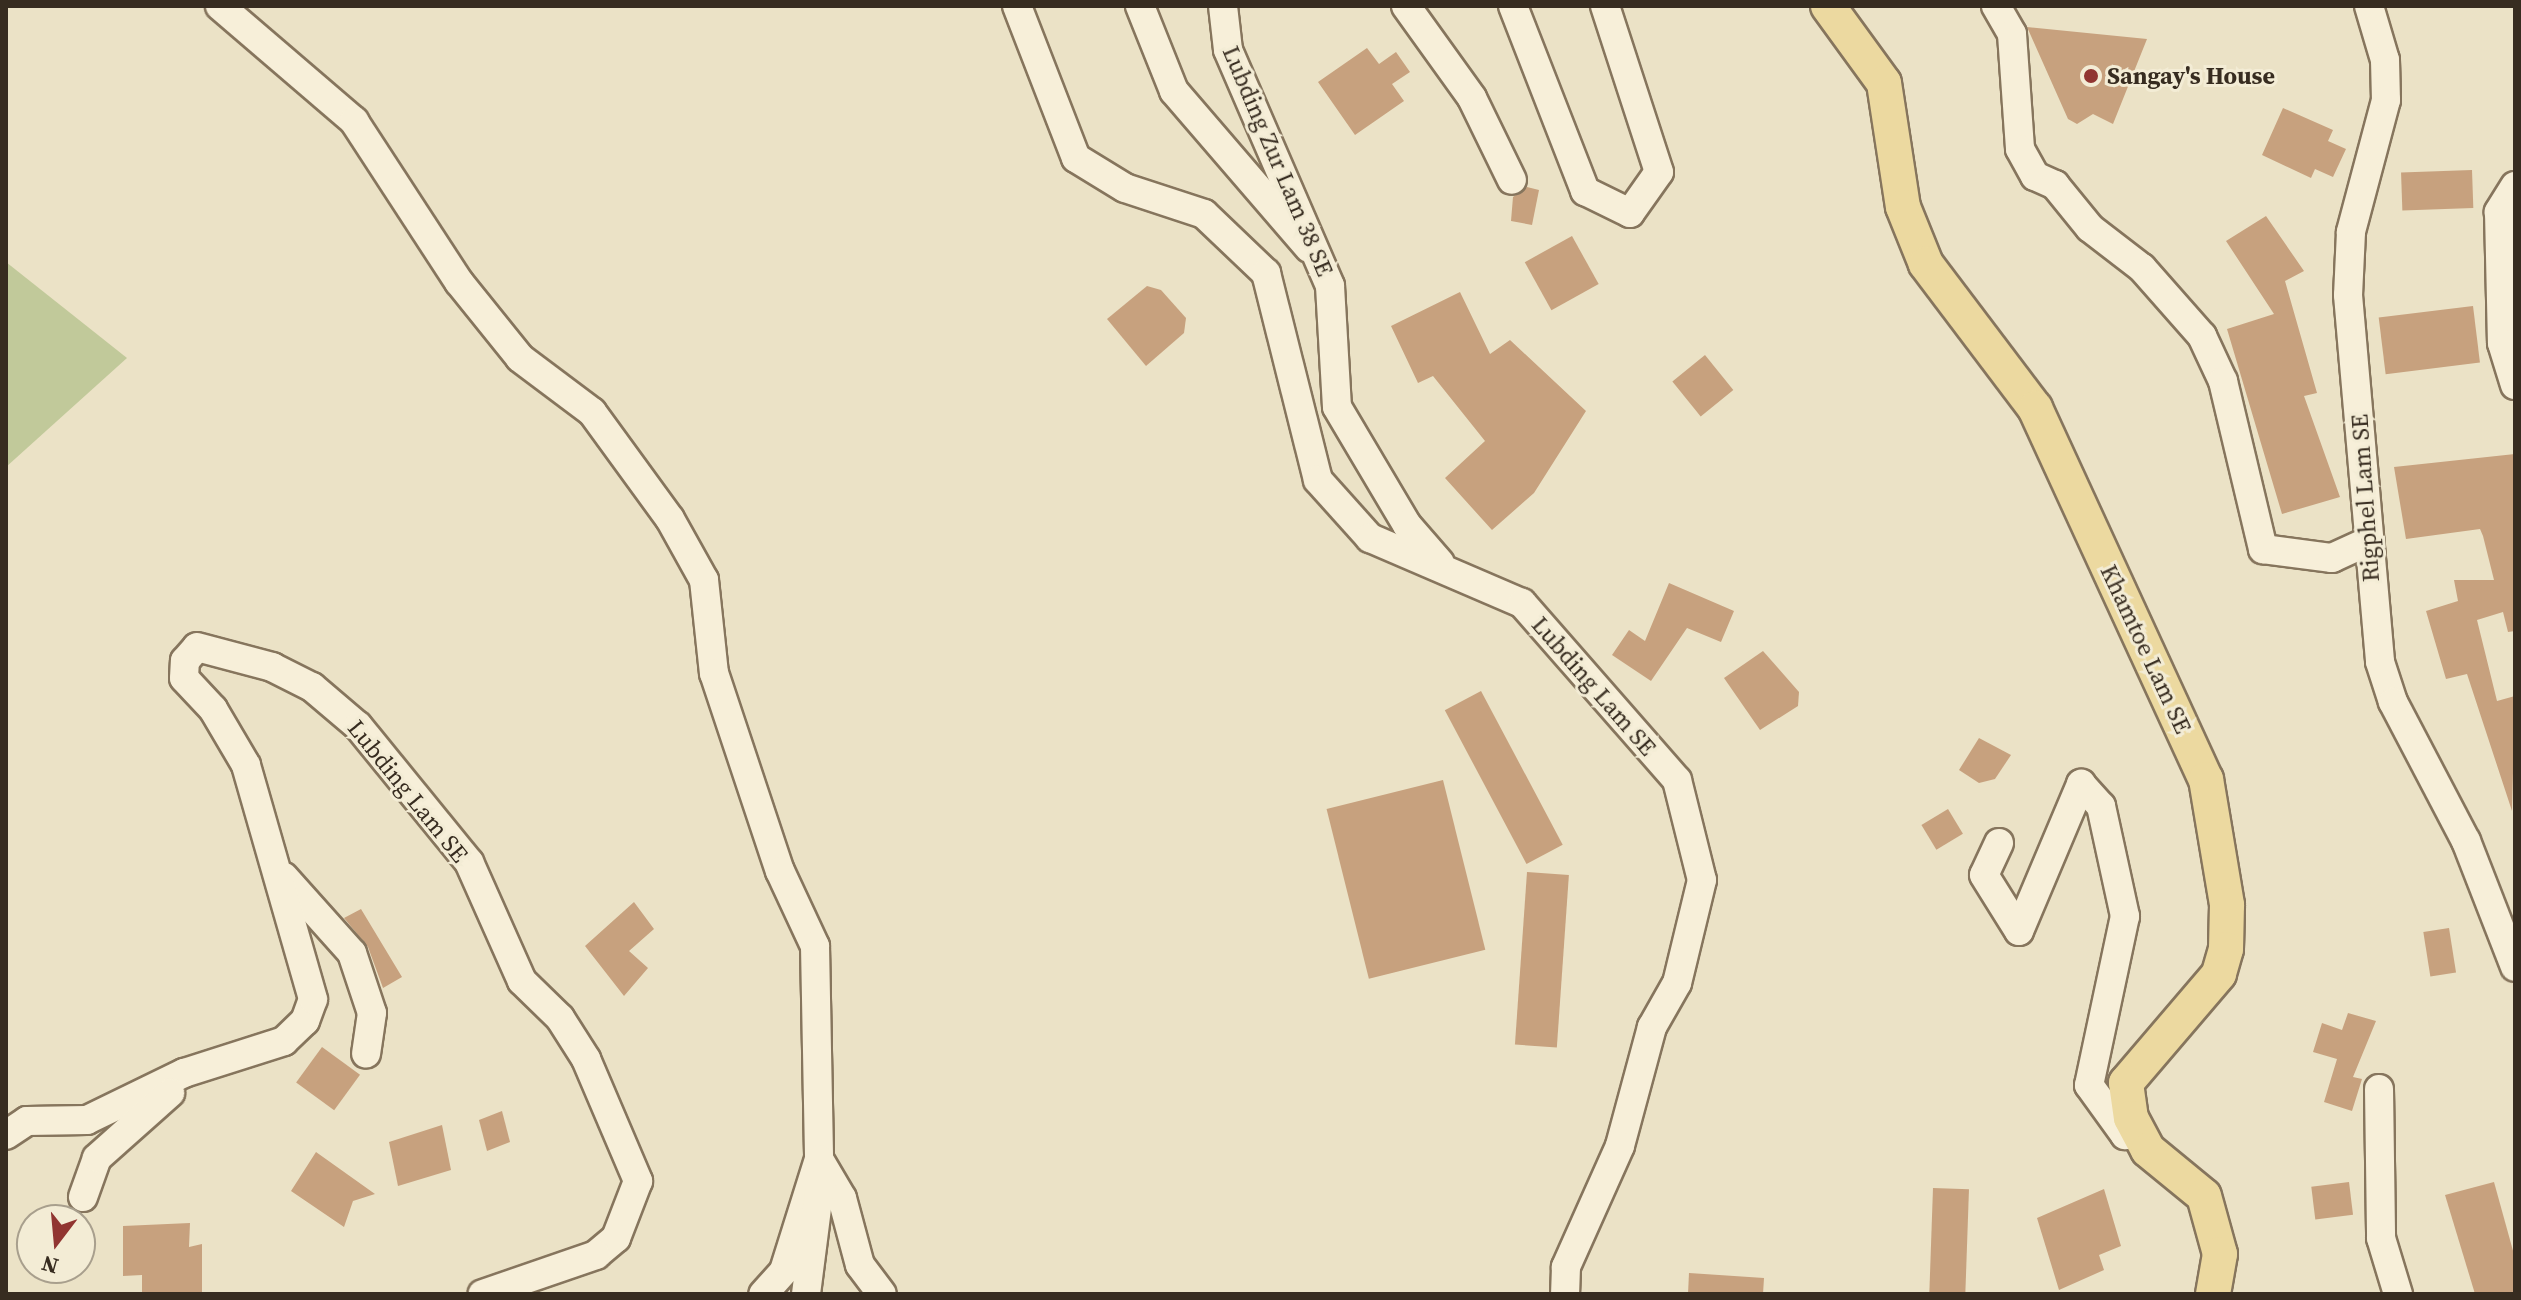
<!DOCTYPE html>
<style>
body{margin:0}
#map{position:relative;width:2521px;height:1300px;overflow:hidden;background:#ebe2c6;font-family:"Source Serif 4",serif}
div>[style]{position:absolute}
.green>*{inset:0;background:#c1c99a}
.building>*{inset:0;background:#c7a17e;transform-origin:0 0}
.roads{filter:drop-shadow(2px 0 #86755d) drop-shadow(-2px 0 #86755d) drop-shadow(0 2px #86755d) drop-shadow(0 -2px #86755d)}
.minor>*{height:28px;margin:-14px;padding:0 14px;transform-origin:14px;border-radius:14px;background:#f7efd9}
.major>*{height:34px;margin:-17px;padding:0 17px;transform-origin:17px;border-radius:17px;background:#ecd9a0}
.dots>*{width:22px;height:22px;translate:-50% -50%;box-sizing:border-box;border:4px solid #f3ecd5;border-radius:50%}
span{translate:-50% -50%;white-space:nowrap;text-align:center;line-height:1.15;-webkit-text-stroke:6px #f3ecd5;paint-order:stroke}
.poi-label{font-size:24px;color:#372c20;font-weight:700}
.left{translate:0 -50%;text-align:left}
.street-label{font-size:24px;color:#372c20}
.frame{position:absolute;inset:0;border:8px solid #372c20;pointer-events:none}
.north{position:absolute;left:16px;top:1204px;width:80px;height:80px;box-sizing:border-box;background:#f3ecd5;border:2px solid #a89f8d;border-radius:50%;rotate:196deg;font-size:22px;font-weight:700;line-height:32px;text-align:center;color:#372c20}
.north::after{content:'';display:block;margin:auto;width:28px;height:36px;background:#913531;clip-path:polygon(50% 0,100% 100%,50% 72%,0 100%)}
</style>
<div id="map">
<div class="green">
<div style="clip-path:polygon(6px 262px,127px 358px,6px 467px)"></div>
</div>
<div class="building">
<div style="clip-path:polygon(2027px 27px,2147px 39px,2113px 124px,2093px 114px,2077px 124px,2068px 119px)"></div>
<div style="clip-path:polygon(1367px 48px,1379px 64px,1396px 52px,1410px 72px,1392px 84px,1404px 101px,1355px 135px,1318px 82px)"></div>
<div style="clip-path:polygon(2283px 108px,2333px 130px,2328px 141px,2346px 149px,2333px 177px,2315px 169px,2311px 178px,2262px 155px)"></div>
<div style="left:2472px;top:170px;width:38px;height:71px;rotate:88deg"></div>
<div style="clip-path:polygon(1527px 187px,1539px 190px,1532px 225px,1511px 221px,1513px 197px)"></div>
<div style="clip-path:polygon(2266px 216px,2304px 271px,2285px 281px,2317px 393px,2304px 396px,2340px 497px,2282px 514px,2227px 329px,2274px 314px,2226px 241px)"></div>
<div style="left:1572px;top:236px;width:55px;height:54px;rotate:61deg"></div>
<div style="clip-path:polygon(1147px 286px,1161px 290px,1186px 318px,1184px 333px,1146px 366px,1107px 319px)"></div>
<div style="clip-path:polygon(1460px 292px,1490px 354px,1510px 340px,1586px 411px,1534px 493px,1492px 530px,1445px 478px,1485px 441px,1433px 376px,1418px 383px,1391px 326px)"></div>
<div style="left:2473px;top:306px;width:57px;height:95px;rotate:83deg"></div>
<div style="left:1705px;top:355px;width:45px;height:42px;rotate:51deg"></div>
<div style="clip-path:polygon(2515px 454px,2515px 631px,2508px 632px,2503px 612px,2477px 620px,2497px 701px,2515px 696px,2512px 811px,2467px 674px,2446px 679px,2426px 611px,2458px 601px,2454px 580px,2494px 580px,2483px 536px,2480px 529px,2406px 539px,2394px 467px)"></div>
<div style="clip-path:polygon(1669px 583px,1734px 611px,1721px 642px,1687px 628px,1651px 681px,1612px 655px,1629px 630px,1645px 641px)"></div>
<div style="clip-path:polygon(1763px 651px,1799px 692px,1798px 706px,1760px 730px,1724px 678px)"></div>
<div style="left:1481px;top:691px;width:174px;height:41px;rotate:62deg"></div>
<div style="clip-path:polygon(1979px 738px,2011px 755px,1995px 779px,1979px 783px,1959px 770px)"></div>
<div style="left:1443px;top:780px;width:175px;height:120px;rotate:76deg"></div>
<div style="left:1948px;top:809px;width:29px;height:31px;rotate:59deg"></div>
<div style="left:1527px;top:872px;width:42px;height:173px;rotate:4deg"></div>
<div style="clip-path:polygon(634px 902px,654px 929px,629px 951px,648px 968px,624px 996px,585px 946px)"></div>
<div style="clip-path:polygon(361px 909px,402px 977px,383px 988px,368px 947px,344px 918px)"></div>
<div style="left:2449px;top:928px;width:45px;height:26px;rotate:81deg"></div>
<div style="clip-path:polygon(2348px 1013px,2376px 1021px,2353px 1077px,2362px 1079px,2352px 1111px,2324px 1102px,2337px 1059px,2313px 1052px,2322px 1023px,2342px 1030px)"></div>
<div style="left:322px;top:1047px;width:47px;height:44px;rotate:36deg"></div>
<div style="clip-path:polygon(502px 1111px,510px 1142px,487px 1151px,479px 1120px)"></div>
<div style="clip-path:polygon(442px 1125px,451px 1170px,398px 1186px,389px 1142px)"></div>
<div style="clip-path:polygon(316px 1152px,375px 1194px,353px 1201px,344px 1227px,291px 1191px)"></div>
<div style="left:2349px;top:1182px;width:33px;height:38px;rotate:83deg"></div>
<div style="clip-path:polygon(2494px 1182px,2515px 1258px,2515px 1294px,2475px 1294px,2445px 1195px)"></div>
<div style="left:1933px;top:1188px;width:36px;height:106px;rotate:2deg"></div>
<div style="clip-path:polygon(2104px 1189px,2121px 1246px,2099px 1255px,2104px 1270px,2059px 1290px,2037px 1218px)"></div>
<div style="clip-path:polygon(190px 1223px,189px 1247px,202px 1244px,202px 1294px,142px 1294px,142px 1275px,123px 1276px,123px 1226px)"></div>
<div style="clip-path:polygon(1689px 1273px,1764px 1278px,1763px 1294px,1688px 1294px)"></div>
</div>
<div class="roads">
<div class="minor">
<div style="left:220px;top:6px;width:177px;rotate:40.6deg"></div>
<div style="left:354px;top:121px;width:192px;rotate:56.9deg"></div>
<div style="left:459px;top:282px;width:97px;rotate:51.2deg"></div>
<div style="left:520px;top:358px;width:90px;rotate:36.9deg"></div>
<div style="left:592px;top:412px;width:132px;rotate:53.9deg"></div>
<div style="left:670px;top:519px;width:70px;rotate:60.9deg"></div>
<div style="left:704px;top:580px;width:94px;rotate:83.9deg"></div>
<div style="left:714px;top:673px;width:209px;rotate:71.6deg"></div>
<div style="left:780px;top:871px;width:83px;rotate:65deg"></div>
<div style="left:815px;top:946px;width:213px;rotate:88.9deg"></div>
<div style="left:819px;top:1159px;width:117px;rotate:107.4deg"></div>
<div style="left:784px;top:1271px;width:31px;rotate:132deg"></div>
<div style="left:1017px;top:6px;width:163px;rotate:68.8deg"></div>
<div style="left:1076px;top:158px;width:57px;rotate:31.5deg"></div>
<div style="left:1125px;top:188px;width:83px;rotate:18.2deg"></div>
<div style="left:1204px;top:214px;width:86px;rotate:43.6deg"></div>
<div style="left:1266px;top:273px;width:213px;rotate:75.9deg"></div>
<div style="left:1318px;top:480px;width:78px;rotate:48.1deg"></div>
<div style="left:1370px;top:538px;width:165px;rotate:23.2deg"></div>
<div style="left:1522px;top:603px;width:235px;rotate:48.8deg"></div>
<div style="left:1677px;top:780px;width:103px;rotate:76deg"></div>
<div style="left:1702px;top:880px;width:106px;rotate:103.6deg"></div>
<div style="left:1677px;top:983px;width:51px;rotate:119.6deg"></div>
<div style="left:1652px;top:1027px;width:123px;rotate:105.1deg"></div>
<div style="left:1620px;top:1146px;width:133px;rotate:114.1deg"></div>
<div style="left:1566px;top:1267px;width:27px;rotate:92deg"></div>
<div style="left:1140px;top:6px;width:92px;rotate:68.2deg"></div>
<div style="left:1174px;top:91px;width:207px;rotate:49.3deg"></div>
<div style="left:1223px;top:6px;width:44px;rotate:83.5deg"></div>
<div style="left:1228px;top:50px;width:257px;rotate:66.6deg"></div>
<div style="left:1330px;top:286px;width:121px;rotate:86.7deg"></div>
<div style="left:1337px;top:407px;width:137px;rotate:59.3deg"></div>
<div style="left:1407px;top:525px;width:50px;rotate:49deg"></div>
<div style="left:1406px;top:6px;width:113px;rotate:54.3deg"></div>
<div style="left:1472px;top:98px;width:91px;rotate:64deg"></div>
<div style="left:1513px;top:6px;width:199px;rotate:68.7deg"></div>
<div style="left:1585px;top:191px;width:50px;rotate:26.1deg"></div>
<div style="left:1630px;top:213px;width:50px;rotate:-54.7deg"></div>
<div style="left:1659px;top:172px;width:175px;rotate:-108deg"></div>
<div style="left:1996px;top:6px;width:32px;rotate:60deg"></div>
<div style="left:2012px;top:34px;width:115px;rotate:86deg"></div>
<div style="left:2020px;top:149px;width:31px;rotate:61deg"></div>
<div style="left:2035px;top:176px;width:22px;rotate:24deg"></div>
<div style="left:2055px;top:185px;width:55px;rotate:50.9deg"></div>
<div style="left:2090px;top:228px;width:66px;rotate:37.6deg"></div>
<div style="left:2142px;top:268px;width:91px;rotate:48.6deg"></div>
<div style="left:2202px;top:336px;width:50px;rotate:65deg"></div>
<div style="left:2223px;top:381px;width:173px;rotate:76.6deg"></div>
<div style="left:2263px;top:549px;width:70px;rotate:7.4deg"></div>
<div style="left:2332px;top:558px;width:41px;rotate:-24.7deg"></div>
<div style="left:2369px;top:6px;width:56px;rotate:73.5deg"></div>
<div style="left:2385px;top:60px;width:40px;rotate:88.6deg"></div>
<div style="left:2386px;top:100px;width:137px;rotate:104.9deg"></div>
<div style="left:2351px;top:232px;width:63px;rotate:92.7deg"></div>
<div style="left:2348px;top:295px;width:368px;rotate:85deg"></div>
<div style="left:2380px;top:662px;width:42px;rotate:72deg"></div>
<div style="left:2393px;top:702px;width:157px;rotate:62.3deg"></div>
<div style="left:2466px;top:841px;width:135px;rotate:68.7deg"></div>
<div style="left:2515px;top:186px;width:31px;rotate:122deg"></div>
<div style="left:2499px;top:212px;width:131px;rotate:88.7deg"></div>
<div style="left:2502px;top:343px;width:44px;rotate:72.8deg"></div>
<div style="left:1999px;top:843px;width:35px;rotate:115deg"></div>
<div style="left:1984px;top:875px;width:66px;rotate:58deg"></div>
<div style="left:2019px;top:931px;width:160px;rotate:-67.1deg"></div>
<div style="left:2081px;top:784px;width:30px;rotate:48deg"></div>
<div style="left:2101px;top:806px;width:113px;rotate:77.7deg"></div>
<div style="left:2125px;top:916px;width:173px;rotate:102deg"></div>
<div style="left:2089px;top:1085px;width:62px;rotate:54.2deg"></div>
<div style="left:2125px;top:1135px;width:13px;rotate:-9deg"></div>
<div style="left:284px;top:877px;width:102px;rotate:48.2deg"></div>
<div style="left:352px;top:953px;width:63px;rotate:71.6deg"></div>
<div style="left:372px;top:1013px;width:41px;rotate:98.3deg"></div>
<div style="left:2379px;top:1089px;width:149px;rotate:89.2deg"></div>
<div style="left:2381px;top:1238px;width:59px;rotate:73.1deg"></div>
<div style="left:6px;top:1135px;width:25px;rotate:-34deg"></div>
<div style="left:27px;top:1121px;width:60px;rotate:-1deg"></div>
<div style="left:87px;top:1120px;width:108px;rotate:-25.9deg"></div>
<div style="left:184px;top:1073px;width:105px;rotate:-17.7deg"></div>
<div style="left:284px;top:1041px;width:29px;rotate:-44deg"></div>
<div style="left:305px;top:1021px;width:23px;rotate:-70deg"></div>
<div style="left:313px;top:999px;width:243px;rotate:-106deg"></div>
<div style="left:246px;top:765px;width:65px;rotate:-120.5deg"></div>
<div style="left:213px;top:709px;width:42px;rotate:-133.1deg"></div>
<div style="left:184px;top:678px;width:17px;rotate:-87deg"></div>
<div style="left:185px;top:661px;width:18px;rotate:-49deg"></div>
<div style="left:197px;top:647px;width:78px;rotate:14.9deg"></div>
<div style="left:272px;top:667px;width:45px;rotate:26.6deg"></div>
<div style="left:312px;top:687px;width:60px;rotate:40.3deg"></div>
<div style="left:358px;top:726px;width:176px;rotate:50.8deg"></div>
<div style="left:469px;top:862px;width:130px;rotate:66deg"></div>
<div style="left:522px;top:981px;width:53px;rotate:44.2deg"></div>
<div style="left:560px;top:1018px;width:49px;rotate:57.6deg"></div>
<div style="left:586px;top:1059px;width:133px;rotate:66.9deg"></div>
<div style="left:638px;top:1181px;width:61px;rotate:111.1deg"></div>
<div style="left:616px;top:1238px;width:26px;rotate:140deg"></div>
<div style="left:596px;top:1255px;width:120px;rotate:161deg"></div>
<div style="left:819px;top:1159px;width:45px;rotate:59.5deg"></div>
<div style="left:842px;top:1198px;width:69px;rotate:75deg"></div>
<div style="left:860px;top:1265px;width:36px;rotate:53deg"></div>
<div style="left:83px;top:1197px;width:41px;rotate:-70.3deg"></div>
<div style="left:97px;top:1158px;width:98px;rotate:-41.7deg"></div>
<div style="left:806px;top:1294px;width:111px;rotate:-82.7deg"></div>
</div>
<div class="major">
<div style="left:1828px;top:6px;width:95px;rotate:54deg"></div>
<div style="left:1884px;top:83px;width:125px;rotate:81.3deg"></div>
<div style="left:1903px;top:207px;width:61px;rotate:68deg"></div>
<div style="left:1926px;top:264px;width:181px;rotate:52.9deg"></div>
<div style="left:2035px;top:408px;width:409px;rotate:65.3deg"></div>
<div style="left:2206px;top:779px;width:128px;rotate:80.5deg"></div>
<div style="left:2227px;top:905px;width:44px;rotate:91.3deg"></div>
<div style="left:2226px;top:949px;width:26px;rotate:106deg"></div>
<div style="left:2219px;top:974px;width:143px;rotate:130.5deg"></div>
<div style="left:2126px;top:1083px;width:35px;rotate:82deg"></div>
<div style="left:2131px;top:1118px;width:36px;rotate:62deg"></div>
<div style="left:2148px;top:1150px;width:72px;rotate:39.4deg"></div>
<div style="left:2204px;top:1196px;width:60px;rotate:74.6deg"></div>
<div style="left:2220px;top:1254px;width:41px;rotate:99.9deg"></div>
</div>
</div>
<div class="dots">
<div style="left:2091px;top:76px;background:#913531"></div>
</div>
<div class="poi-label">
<span class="left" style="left:2107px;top:76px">Sangay's House</span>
</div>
<div class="street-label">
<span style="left:1278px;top:161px;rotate:67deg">Lubding Zur Lam 38 SE</span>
<span style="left:2365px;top:498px;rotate:-94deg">Rigphel Lam SE</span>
<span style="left:2146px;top:649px;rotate:65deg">Khamtoe Lam SE</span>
<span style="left:1594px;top:686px;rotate:49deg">Lubding Lam SE</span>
<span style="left:408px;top:791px;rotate:51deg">Lubding Lam SE</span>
</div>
<div class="frame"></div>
<div class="north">N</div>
</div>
